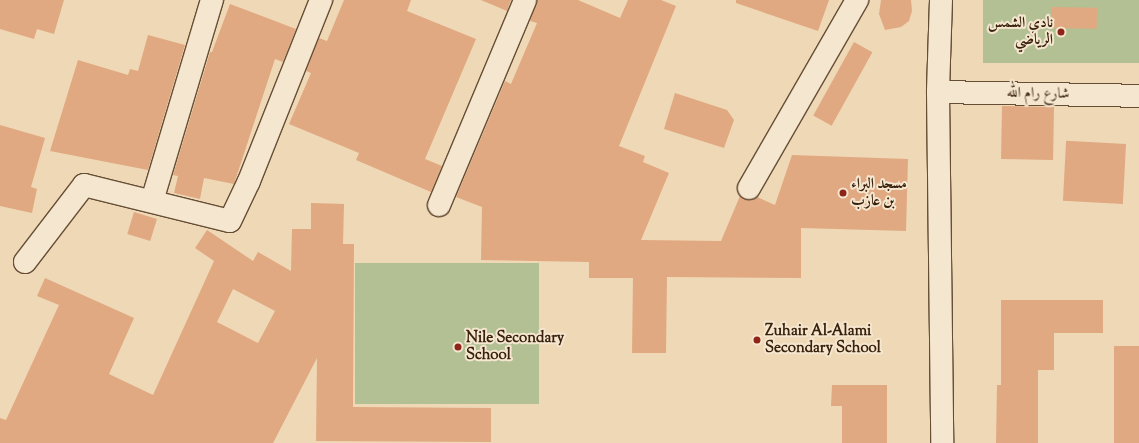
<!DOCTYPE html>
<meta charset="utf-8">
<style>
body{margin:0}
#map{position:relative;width:1139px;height:443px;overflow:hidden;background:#efd8b6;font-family:"Sorts Mill Goudy",Amiri,serif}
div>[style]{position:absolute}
.green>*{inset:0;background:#b2c093;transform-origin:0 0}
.building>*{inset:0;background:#e0a981;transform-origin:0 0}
.roads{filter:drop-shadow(1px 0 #664e35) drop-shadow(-1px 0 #664e35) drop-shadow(0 1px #664e35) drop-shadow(0 -1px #664e35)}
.minor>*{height:22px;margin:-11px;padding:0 11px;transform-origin:11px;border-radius:11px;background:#f5e6d0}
.dots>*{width:11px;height:11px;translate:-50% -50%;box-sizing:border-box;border:2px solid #f5e6d0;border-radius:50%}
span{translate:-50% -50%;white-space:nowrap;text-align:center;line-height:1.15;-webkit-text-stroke:4px #f5e6d0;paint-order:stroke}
.poi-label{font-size:15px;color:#38200a;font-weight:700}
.right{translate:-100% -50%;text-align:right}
.left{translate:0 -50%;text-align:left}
.street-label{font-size:15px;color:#38200a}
</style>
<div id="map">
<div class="green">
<div style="left:983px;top:0;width:156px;height:63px"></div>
<div style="left:355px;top:263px;width:184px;height:141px"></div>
</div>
<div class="building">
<div style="clip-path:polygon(0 0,64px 0,54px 34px,37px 29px,34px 39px,0 29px)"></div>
<div style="clip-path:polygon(344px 0,411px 0,407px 11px,476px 39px,425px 159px,442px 166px,431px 192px,356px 160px,359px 153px,289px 124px,311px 73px,306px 71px,319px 38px,327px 41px)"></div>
<div style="clip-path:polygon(481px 0,511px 0,507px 11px)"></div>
<div style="clip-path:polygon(537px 0,578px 0,620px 18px,628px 0,661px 0,676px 6px,619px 146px,645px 156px,643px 162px,669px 173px,641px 240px,721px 241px,740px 196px,749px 200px,757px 197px,775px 205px,792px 155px,908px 159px,906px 231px,801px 228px,801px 278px,667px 277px,666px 353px,632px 353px,633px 278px,589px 278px,589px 262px,481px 260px,482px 207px,456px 197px,505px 81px,511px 84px,537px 23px,530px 21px)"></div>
<div style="clip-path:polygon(736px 0,829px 0,818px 31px,736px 3px)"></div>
<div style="clip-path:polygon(881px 0,911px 0,912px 11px,909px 21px,901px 27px,885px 30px,879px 14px)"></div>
<div style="clip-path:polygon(230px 4px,296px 29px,283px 62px,275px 59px,234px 184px,204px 178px,200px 199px,174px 193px,178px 176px,173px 175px,210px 52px,212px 52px)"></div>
<div style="left:1052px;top:7px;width:45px;height:21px;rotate:1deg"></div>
<div style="clip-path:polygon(148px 35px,185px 45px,148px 170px,50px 151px,78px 60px,128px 75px,130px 69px,138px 71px)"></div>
<div style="left:854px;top:42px;width:21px;height:84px;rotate:29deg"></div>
<div style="clip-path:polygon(675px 93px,727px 110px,734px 120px,724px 148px,664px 129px)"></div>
<div style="left:1002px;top:106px;width:52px;height:53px;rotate:1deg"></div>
<div style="clip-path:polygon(0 125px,45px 138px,31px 187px,37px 189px,32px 213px,0 206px)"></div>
<div style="left:1126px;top:144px;width:60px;height:60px;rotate:93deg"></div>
<div style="clip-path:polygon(evenodd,311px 203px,344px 204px,343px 244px,354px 244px,353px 407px,491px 408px,491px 442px,316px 441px,317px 358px,273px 443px,0 443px,0 418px,6px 420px,59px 305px,37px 296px,45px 278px,134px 318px,109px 374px,153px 395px,214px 261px,195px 248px,207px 230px,253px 261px,258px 252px,291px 271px,292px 229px,311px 229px,311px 203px,233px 289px,275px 311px,258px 343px,217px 322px,233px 289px)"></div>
<div style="left:134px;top:212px;width:24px;height:23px;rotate:17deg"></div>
<div style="clip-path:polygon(1001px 300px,1103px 300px,1103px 333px,1054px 333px,1054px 370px,1038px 370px,1038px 443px,996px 443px,997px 385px,1001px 385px)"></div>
<div style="left:1114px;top:346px;width:25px;height:97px"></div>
<div style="clip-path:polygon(832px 385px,887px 385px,887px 443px,842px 443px,842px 406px,831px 406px)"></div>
</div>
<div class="roads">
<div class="minor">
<div style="left:941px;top:0;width:92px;rotate:91.9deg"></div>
<div style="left:938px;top:92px;width:351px;rotate:89.3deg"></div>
<div style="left:938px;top:92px;width:201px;rotate:1.1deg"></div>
<div style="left:749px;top:188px;width:217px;rotate:-60.1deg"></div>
<div style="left:152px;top:201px;width:210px;rotate:-73.4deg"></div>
<div style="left:439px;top:205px;width:222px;rotate:-67.2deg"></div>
<div style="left:25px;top:262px;width:97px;rotate:-52.5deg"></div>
<div style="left:84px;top:185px;width:150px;rotate:13.9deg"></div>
<div style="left:230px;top:221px;width:44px;rotate:-64.6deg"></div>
<div style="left:249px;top:181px;width:195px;rotate:-68.3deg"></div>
</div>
</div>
<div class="dots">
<div style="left:1061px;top:32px;background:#8f2418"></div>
<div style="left:843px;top:193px;background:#8f2418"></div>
<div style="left:757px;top:340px;background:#8f2418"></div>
<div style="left:458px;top:347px;background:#8f2418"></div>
</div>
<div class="poi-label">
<span class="right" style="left:1053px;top:32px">نادي الشمس<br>الرياضي</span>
<span class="left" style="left:851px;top:193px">مسجد البراء<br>بن عازب</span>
<span class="left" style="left:765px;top:340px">Zuhair Al-Alami<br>Secondary School</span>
<span class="left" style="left:466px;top:347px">Nile Secondary<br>School</span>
</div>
<div class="street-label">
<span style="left:1038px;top:94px;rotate:1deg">شارع رام الله</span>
</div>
</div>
